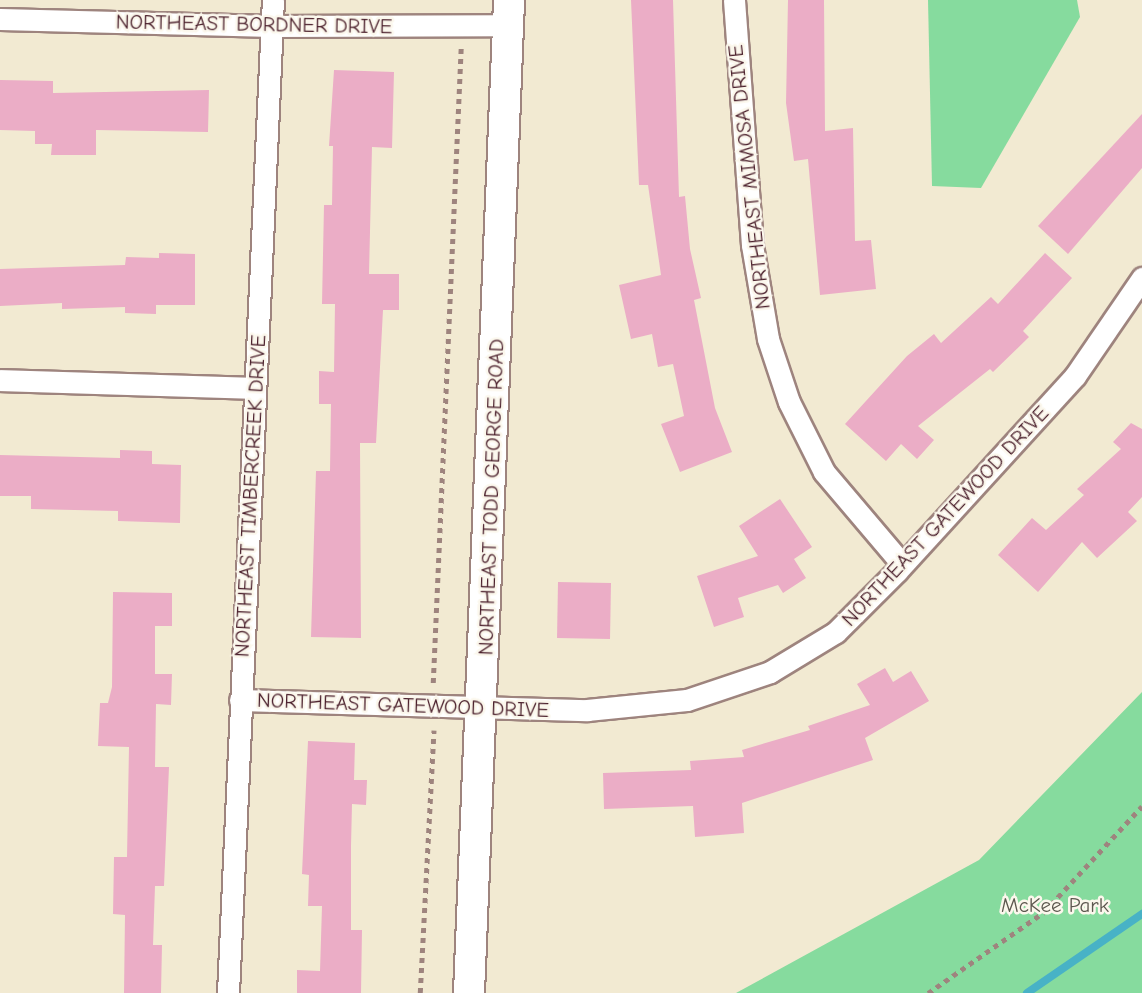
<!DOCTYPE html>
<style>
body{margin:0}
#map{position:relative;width:1142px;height:993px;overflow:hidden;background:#f2ead2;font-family:"Comic Neue",sans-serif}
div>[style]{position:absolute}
.green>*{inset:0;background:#86db9e}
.stream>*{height:8px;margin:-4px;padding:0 4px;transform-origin:4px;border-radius:4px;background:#48b2c6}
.building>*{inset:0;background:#ebadc6;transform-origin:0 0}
.path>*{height:4.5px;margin-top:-2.25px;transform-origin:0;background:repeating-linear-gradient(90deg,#9e847e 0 5px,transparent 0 10px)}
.roads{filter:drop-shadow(2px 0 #9e847e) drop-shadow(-2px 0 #9e847e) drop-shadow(0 2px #9e847e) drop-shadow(0 -2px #9e847e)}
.street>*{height:21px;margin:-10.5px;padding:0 10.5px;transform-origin:10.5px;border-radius:10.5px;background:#fff}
.secondary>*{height:30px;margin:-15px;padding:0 15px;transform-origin:15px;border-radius:15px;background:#fff}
span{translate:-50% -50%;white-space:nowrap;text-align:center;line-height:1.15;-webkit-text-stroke:5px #fbf7ec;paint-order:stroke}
.street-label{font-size:21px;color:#4a1f2b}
.park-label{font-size:21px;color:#5c574e}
</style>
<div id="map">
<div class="green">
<div style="clip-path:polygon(928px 0,1077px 0,1080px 17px,981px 188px,932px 186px)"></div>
<div style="clip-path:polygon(1142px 692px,1142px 993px,736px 993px,979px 860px)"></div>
</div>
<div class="stream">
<div style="left:1027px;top:993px;width:140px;rotate:-34.5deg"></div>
</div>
<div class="building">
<div style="clip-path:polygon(631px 0,673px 0,679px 197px,685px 196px,690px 249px,701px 298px,694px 300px,715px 408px,732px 452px,680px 472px,661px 424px,684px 416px,673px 364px,658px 367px,652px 334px,631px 339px,619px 285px,661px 275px,648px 185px,639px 185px)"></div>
<div style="clip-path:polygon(788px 0,824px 0,825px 131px,853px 128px,855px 241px,871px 240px,876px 289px,820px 295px,808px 159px,794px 161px,786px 103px)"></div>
<div style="clip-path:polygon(334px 70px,394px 72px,392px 148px,372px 147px,369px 274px,399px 274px,399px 310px,383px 310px,376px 443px,360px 443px,361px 638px,311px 637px,316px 471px,330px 471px,331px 404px,319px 404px,319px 371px,334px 372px,335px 304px,322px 304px,324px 205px,332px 205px,333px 146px,329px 146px)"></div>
<div style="clip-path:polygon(0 80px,53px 81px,53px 93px,209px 90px,208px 132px,96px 130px,96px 155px,51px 155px,52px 144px,35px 144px,35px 131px,0 130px)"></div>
<div style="clip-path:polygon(1142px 114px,1142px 168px,1068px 254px,1038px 226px)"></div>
<div style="clip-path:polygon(159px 253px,195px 254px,195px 305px,156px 305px,156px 314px,125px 313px,125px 307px,62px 309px,62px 303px,0 306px,0 269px,125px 265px,126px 257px,159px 258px)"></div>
<div style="clip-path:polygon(1045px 253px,1072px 278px,1023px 331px,1029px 337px,993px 372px,990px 369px,918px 426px,934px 440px,917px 459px,901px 444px,886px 461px,845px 424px,907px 356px,934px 334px,941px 343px,991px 297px,998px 304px)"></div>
<div style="clip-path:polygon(1131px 423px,1142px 429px,1142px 497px,1128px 512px,1137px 521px,1097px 558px,1082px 542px,1038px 592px,998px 555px,1032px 518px,1046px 530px,1084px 495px,1077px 489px,1121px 449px,1113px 442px)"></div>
<div style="clip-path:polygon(120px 450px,152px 451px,152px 464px,181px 465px,180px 523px,118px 521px,118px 511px,31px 509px,31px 496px,0 496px,0 455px,120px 458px)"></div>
<div style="clip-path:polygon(780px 499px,812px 547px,794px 559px,806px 578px,783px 593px,778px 585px,738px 598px,744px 617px,714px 627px,697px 576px,758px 556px,739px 526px)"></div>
<div style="left:558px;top:582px;width:53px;height:56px;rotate:1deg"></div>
<div style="clip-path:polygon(113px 592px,172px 593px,172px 626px,155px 626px,155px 674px,172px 674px,171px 705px,156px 704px,155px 767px,169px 767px,164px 886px,155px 886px,153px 945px,162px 945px,161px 993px,124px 993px,125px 915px,113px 914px,114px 857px,127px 857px,129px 747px,98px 746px,100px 703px,108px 703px,112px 687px)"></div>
<div style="clip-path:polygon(885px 668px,893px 682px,911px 671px,929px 701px,865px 738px,873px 760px,742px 803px,744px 833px,695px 837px,693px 806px,604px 809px,603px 773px,691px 770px,690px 761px,744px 757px,742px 750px,810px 730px,808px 726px,870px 705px,857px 684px)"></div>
<div style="clip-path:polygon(308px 741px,355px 743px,354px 780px,367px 780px,366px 805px,352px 804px,351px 846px,351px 930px,362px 930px,361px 993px,297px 993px,297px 970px,320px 971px,322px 906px,308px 906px,309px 875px,302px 874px)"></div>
</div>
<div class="path">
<div style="left:433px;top:683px;width:636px;rotate:-87.48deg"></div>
<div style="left:420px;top:993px;width:263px;rotate:-87deg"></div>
<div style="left:928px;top:993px;width:141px;rotate:-34.9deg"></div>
<div style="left:1044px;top:912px;width:144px;rotate:-47.2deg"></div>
</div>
<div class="roads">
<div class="street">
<div style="left:734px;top:0;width:246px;rotate:85.8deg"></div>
<div style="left:752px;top:245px;width:95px;rotate:80.3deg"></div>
<div style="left:768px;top:339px;width:66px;rotate:71.6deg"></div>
<div style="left:789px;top:402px;width:78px;rotate:63.4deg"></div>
<div style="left:824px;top:472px;width:121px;rotate:49.7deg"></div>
<div style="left:0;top:19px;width:272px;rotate:1.5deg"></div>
<div style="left:272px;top:26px;width:236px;rotate:-0.2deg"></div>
<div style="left:0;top:380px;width:255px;rotate:1.8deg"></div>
<div style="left:240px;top:700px;width:347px;rotate:1.7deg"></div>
<div style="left:587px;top:710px;width:100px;rotate:-5.7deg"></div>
<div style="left:687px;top:700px;width:88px;rotate:-18.6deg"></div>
<div style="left:770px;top:672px;width:77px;rotate:-31.2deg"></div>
<div style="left:836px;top:632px;width:86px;rotate:-45deg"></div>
<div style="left:897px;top:571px;width:264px;rotate:-47.6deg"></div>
<div style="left:1075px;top:376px;width:119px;rotate:-55.6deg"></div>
<div style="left:228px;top:993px;width:994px;rotate:-87.41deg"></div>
</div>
<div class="secondary">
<div style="left:469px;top:993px;width:994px;rotate:-87.69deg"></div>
</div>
</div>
<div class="street-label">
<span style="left:254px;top:24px;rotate:1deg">NORTHEAST BORDNER DRIVE</span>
<span style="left:749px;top:177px;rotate:-96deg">NORTHEAST MIMOSA DRIVE</span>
<span style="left:250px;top:496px;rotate:-87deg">NORTHEAST TIMBERCREEK DRIVE</span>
<span style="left:491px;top:497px;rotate:-88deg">NORTHEAST TODD GEORGE ROAD</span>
<span style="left:945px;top:516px;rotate:-47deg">NORTHEAST GATEWOOD DRIVE</span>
<span style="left:403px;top:705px;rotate:2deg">NORTHEAST GATEWOOD DRIVE</span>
</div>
<div class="park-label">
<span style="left:1055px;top:905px">McKee Park</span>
</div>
</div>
